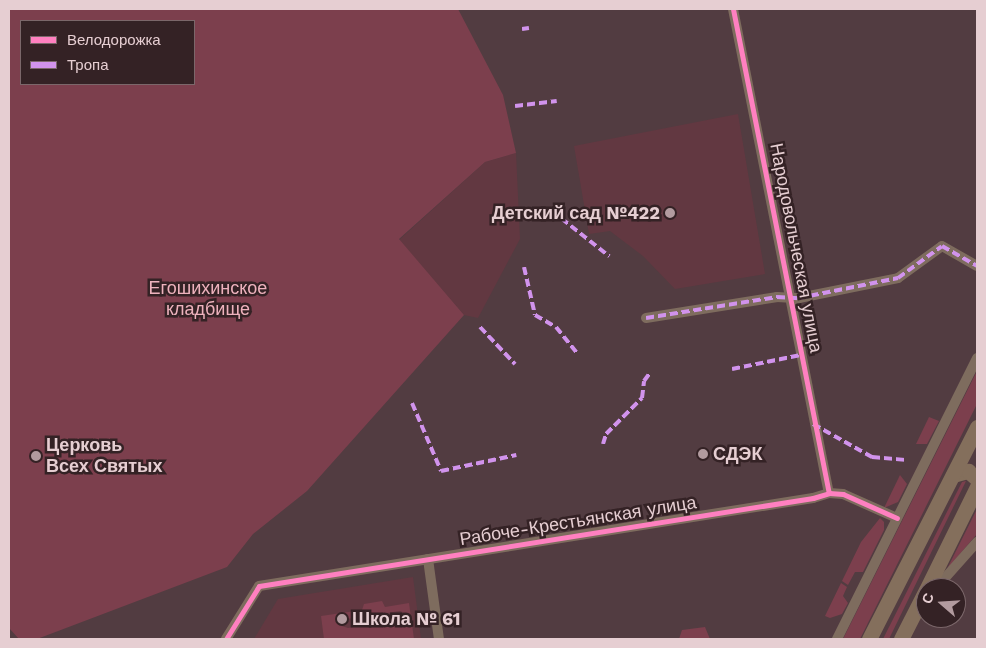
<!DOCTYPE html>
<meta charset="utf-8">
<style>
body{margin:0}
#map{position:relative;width:986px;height:648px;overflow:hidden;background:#523c41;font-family:"Work Sans",sans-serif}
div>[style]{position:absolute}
.built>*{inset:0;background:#623841}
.green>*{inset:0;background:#7c3f4d}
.street>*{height:10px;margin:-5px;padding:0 5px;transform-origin:5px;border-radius:5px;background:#7e6c5e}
.secondary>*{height:15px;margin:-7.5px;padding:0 7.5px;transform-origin:7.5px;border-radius:7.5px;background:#846f5c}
.quiet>*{height:4px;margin-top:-2px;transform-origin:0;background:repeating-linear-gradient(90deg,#d193ec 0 8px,transparent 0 12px)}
.cycleway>*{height:5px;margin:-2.5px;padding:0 2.5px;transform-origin:2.5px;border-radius:2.5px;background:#ff80c0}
.dots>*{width:14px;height:14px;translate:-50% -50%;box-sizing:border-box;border:2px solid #342225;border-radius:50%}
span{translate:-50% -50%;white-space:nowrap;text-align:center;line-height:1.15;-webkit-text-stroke:5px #342225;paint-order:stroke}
.poi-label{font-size:18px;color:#e6ced2;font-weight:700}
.right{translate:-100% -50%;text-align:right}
.left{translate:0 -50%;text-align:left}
.street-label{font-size:18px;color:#e6ced2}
.park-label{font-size:18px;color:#eeb2bd}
.frame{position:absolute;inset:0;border:10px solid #e6ced2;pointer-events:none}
.legend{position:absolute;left:20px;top:20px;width:175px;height:65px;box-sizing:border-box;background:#342225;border:1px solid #7b676a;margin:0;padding:6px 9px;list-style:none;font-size:15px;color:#e6ced2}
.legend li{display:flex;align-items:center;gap:10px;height:25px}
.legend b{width:25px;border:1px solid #7b676a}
.north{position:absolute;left:916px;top:578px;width:50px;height:50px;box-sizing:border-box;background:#342225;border:1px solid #7b676a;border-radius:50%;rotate:289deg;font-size:14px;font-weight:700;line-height:20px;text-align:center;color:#e6ced2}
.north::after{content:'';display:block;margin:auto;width:18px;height:22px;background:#b29b9f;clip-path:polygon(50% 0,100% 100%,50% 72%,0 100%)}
</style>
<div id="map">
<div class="built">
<div style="clip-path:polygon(738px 114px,765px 274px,675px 289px,643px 256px,610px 231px,589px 234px,574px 146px)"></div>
<div style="clip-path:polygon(516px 153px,520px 239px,478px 318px,464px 315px,399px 240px,485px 162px)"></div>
<div style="clip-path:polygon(413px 577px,421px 639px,254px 639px,278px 599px)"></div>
</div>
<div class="green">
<div style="clip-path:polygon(evenodd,9px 9px,458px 9px,503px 95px,516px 153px,485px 162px,399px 239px,464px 315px,307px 491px,253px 534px,227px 567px,37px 639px,19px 639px,9px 628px,9px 9px,21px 21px,194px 21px,194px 84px,21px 84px,21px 21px)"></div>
<div style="clip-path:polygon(977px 371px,977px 404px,860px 639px,843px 639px)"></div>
<div style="clip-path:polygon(929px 417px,939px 421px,927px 444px,916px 444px)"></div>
<div style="clip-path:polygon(900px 475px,907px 484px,898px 502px,884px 508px)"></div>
<div style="clip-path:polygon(966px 481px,889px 639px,883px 639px,962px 482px)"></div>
<div style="clip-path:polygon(977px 509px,977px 534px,947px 569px)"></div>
<div style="clip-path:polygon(880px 518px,884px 522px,884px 530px,863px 572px,855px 572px,848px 585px,842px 581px,861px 542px)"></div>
<div style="clip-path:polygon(841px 583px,847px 587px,843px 596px,848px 603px,842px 614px,830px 618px,825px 616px)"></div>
<div style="clip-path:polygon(evenodd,382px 601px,385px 607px,409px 603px,414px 639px,324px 639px,321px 616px,362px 610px,364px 604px,382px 601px,400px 611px,405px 613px,405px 619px,348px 628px,342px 626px,340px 620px,400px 611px)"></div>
<div style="clip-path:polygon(705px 627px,710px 639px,679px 639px,682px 630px)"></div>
</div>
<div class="street">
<div style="left:733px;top:9px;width:493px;rotate:78.8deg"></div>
<div style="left:646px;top:318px;width:133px;rotate:-9.1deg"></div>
<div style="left:777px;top:297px;width:22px;rotate:3deg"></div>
<div style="left:799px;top:298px;width:101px;rotate:-11.4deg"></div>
<div style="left:898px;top:278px;width:54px;rotate:-36deg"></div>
<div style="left:942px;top:246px;width:40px;rotate:29.7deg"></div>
<div style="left:428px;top:559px;width:81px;rotate:82.2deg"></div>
<div style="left:936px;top:588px;width:62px;rotate:-48.3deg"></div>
<div style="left:226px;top:639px;width:62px;rotate:-58.1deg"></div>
<div style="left:259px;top:586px;width:561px;rotate:-9.03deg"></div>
<div style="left:813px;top:498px;width:17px;rotate:-17deg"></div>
<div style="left:829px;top:493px;width:14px;rotate:4deg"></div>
<div style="left:843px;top:494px;width:59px;rotate:24deg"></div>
<div style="left:837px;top:639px;width:314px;rotate:-63.5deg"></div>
</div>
<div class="secondary">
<div style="left:953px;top:475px;width:16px;rotate:-15deg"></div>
<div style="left:968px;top:471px;width:12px;rotate:42deg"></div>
<div style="left:927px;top:588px;width:113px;rotate:-63.7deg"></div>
<div style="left:869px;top:639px;width:238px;rotate:-63deg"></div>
<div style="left:901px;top:639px;width:55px;rotate:-63deg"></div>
</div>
<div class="quiet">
<div style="left:522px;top:29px;width:7px;rotate:-8deg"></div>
<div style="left:515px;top:106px;width:42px;rotate:-6.8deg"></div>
<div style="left:552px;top:211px;width:73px;rotate:38.3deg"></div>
<div style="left:524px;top:267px;width:49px;rotate:77.1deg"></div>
<div style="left:535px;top:315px;width:24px;rotate:30deg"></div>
<div style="left:556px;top:327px;width:35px;rotate:51deg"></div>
<div style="left:646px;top:318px;width:133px;rotate:-9.1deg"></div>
<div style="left:777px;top:297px;width:22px;rotate:3deg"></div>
<div style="left:799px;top:298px;width:101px;rotate:-11.4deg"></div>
<div style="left:898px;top:278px;width:54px;rotate:-36deg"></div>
<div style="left:942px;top:246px;width:40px;rotate:29.7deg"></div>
<div style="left:480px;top:327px;width:51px;rotate:46.6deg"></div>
<div style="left:732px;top:369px;width:70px;rotate:-11.5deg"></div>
<div style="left:412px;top:403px;width:74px;rotate:66.9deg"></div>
<div style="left:441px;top:471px;width:77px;rotate:-12deg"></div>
<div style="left:813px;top:424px;width:68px;rotate:29.2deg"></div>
<div style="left:872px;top:457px;width:33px;rotate:5deg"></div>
<div style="left:603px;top:444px;width:10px;rotate:-73deg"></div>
<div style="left:606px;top:434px;width:51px;rotate:-45deg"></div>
<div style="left:642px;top:398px;width:17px;rotate:-83deg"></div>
<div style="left:644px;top:381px;width:9px;rotate:-54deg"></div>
</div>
<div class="cycleway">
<div style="left:733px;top:9px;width:493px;rotate:78.8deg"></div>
<div style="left:226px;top:639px;width:62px;rotate:-58.1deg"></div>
<div style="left:259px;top:586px;width:561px;rotate:-9.03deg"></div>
<div style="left:813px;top:498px;width:17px;rotate:-17deg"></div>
<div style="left:829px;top:493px;width:14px;rotate:4deg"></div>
<div style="left:843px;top:494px;width:59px;rotate:24deg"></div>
</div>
<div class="dots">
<div style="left:670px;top:213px;background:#b29b9f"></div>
<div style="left:703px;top:454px;background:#b29b9f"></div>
<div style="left:36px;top:456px;background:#b29b9f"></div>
<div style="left:342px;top:619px;background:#b29b9f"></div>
</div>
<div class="poi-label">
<span class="right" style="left:660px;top:213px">Детский сад №422</span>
<span class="left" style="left:46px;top:456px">Церковь<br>Всех Святых</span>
<span class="left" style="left:713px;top:454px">СДЭК</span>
<span class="left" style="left:352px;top:619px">Школа № 61</span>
</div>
<div class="street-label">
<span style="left:796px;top:248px;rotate:79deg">Народовольческая улица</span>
<span style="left:578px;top:521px;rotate:-9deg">Рабоче-Крестьянская улица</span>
</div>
<div class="park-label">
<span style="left:208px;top:299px">Егошихинское<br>кладбище</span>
</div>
<div class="frame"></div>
<ul class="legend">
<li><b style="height:6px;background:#ff80c0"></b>Велодорожка</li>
<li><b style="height:6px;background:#d193ec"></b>Тропа</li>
</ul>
<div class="north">С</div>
</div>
